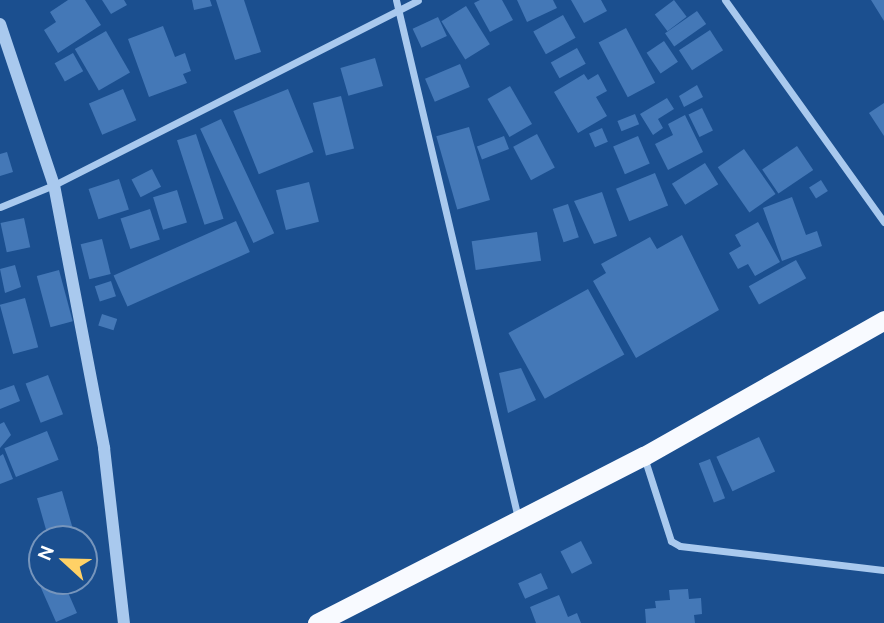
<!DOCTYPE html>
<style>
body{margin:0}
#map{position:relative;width:884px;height:623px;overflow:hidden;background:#1b4f8f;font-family:Ubuntu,sans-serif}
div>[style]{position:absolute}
.building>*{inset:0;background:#4478b7;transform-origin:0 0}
.minor>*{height:7px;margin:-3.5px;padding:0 3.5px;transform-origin:3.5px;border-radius:3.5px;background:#a9c9ee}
.tertiary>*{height:12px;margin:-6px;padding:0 6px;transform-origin:6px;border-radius:6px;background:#a9c9ee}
.trunk>*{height:19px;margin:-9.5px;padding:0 9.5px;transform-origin:9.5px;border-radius:9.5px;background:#f8faff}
span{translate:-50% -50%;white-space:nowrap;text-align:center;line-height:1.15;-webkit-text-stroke:7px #1b4f8f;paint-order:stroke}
.north{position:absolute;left:28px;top:525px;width:70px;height:70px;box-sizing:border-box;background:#1b4f8f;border:2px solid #7695bc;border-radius:50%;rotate:292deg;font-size:19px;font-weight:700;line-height:28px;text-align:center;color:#fff}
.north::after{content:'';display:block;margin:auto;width:24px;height:32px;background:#ffd166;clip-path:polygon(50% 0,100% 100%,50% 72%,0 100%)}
</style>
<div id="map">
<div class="building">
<div style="clip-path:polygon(68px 0,85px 0,101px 25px,58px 53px,44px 30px,56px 22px,50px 12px)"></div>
<div style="clip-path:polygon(102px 0,124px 0,127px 5px,111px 14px)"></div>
<div style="clip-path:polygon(192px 0,210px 0,212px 6px,194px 10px)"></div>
<div style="clip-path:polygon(216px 0,244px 0,261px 52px,235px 60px)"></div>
<div style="clip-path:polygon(480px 0,502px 0,513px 20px,490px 32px,474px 3px)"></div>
<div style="clip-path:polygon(517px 0,553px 0,557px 8px,527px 22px)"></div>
<div style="clip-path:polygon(571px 0,601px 0,607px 11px,584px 23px)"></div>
<div style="left:674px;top:0;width:21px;height:24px;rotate:53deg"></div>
<div style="clip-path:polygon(871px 0,884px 0,884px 21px)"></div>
<div style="left:466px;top:6px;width:45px;height:29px;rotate:58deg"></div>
<div style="left:697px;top:11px;width:16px;height:39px;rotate:55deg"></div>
<div style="left:563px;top:15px;width:26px;height:34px;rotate:61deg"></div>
<div style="left:438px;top:17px;width:21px;height:28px;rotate:65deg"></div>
<div style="clip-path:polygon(163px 26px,175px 57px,185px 53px,191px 71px,183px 74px,187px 83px,149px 97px,128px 39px)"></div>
<div style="left:626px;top:28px;width:62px;height:31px;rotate:62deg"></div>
<div style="left:710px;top:30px;width:24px;height:37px;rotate:57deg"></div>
<div style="left:106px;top:31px;width:48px;height:36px;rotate:60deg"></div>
<div style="left:664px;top:41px;width:25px;height:21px;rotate:56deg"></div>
<div style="left:577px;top:48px;width:18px;height:30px;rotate:61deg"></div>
<div style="left:73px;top:53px;width:21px;height:21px;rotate:61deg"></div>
<div style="left:375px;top:58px;width:29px;height:36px;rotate:74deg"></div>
<div style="left:460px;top:64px;width:25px;height:38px;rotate:67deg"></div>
<div style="clip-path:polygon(584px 74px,588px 80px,598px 74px,607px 91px,596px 97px,607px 116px,578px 133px,554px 92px)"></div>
<div style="clip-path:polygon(697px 85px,703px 97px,684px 107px,679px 96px)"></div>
<div style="left:510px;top:86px;width:44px;height:26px;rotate:60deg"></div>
<div style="left:123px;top:89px;width:34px;height:37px;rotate:67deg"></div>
<div style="left:288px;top:89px;width:68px;height:59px;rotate:68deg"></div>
<div style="left:341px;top:96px;width:54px;height:29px;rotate:76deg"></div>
<div style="clip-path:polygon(667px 98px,674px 109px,658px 119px,663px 128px,653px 135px,640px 114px)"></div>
<div style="clip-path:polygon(884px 103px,884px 136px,869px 113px)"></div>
<div style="left:702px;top:108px;width:25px;height:15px;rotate:64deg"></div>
<div style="left:635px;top:114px;width:11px;height:19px;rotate:68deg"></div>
<div style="clip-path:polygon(685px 115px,703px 152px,668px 170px,655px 144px,673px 135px,668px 124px)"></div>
<div style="left:221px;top:119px;width:126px;height:23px;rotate:65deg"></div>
<div style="left:469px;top:127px;width:76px;height:34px;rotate:74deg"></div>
<div style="left:602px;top:128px;width:15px;height:14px;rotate:67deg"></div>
<div style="left:196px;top:134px;width:89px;height:20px;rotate:72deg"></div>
<div style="left:537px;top:134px;width:38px;height:27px;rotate:62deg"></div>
<div style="left:504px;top:136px;width:14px;height:29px;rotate:69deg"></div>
<div style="left:638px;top:136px;width:30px;height:27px;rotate:67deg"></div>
<div style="left:797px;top:146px;width:29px;height:42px;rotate:56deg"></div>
<div style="left:744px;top:149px;width:55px;height:32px;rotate:55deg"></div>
<div style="clip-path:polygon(7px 152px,13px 172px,0 176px,0 154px)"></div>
<div style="left:705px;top:163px;width:25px;height:39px;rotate:58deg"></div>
<div style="left:152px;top:169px;width:20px;height:23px;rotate:63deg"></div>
<div style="left:655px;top:173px;width:35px;height:42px;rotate:68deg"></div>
<div style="left:119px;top:179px;width:32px;height:32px;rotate:72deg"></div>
<div style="left:821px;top:180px;width:13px;height:14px;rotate:58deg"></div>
<div style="left:309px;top:182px;width:41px;height:34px;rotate:76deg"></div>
<div style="left:177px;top:190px;width:34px;height:25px;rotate:73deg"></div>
<div style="clip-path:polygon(602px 192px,617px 236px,594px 244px,574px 201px)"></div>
<div style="clip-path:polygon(792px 197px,806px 235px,817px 231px,822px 246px,782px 261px,763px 208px)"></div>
<div style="left:568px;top:204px;width:35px;height:16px;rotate:72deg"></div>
<div style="left:150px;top:209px;width:32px;height:31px;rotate:72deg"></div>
<div style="left:24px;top:218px;width:30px;height:24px;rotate:78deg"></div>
<div style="left:236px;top:221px;width:34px;height:134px;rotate:66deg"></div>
<div style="clip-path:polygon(758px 222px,780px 262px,755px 276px,748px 264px,738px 269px,729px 253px,741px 246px,735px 235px)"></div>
<div style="left:537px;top:232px;width:29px;height:66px;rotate:82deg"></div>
<div style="clip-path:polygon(682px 235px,719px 310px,636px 358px,593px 281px,606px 273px,601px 264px,650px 237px,657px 249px)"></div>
<div style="left:102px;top:239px;width:36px;height:22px;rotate:76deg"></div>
<div style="left:796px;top:260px;width:21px;height:54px;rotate:61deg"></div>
<div style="clip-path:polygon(15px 265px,21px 287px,5px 293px,0 269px)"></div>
<div style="left:59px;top:270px;width:53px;height:23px;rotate:75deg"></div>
<div style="left:111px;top:281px;width:16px;height:17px;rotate:72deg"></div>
<div style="left:588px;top:289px;width:75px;height:91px;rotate:61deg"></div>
<div style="left:25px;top:298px;width:51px;height:26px;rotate:75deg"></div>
<div style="left:102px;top:314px;width:16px;height:12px;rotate:18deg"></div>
<div style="clip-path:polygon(521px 368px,536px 400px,508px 413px,499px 373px)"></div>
<div style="left:48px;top:375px;width:42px;height:24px;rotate:69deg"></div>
<div style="clip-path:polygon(14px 385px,20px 401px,0 409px,0 390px)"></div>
<div style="clip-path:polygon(4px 422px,11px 435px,0 448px,0 424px)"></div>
<div style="left:47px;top:431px;width:31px;height:46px;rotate:68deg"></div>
<div style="left:759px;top:437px;width:38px;height:47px;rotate:65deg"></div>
<div style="clip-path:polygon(3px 454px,13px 479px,0 484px,0 456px)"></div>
<div style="left:710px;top:459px;width:42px;height:12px;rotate:69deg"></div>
<div style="left:62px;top:491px;width:46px;height:26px;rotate:74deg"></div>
<div style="left:581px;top:541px;width:25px;height:23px;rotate:63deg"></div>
<div style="left:541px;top:573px;width:17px;height:25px;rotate:66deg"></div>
<div style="clip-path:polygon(42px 579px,63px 581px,77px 613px,56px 622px,38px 581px)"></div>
<div style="clip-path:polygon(688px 589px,689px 599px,701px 598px,702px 614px,694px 615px,695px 623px,646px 623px,645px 609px,656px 608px,655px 601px,670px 600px,669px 590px)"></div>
<div style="clip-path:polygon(559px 595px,568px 617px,577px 613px,581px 623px,536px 623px,530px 607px)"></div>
</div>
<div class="minor">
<div style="left:396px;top:0;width:532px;rotate:76.75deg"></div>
<div style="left:725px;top:0;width:273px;rotate:54.4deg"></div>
<div style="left:0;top:207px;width:58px;rotate:-22.2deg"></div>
<div style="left:54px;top:185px;width:408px;rotate:-26.9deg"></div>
<div style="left:644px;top:457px;width:88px;rotate:72.2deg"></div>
<div style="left:671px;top:541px;width:10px;rotate:29deg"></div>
<div style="left:680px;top:546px;width:205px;rotate:6.7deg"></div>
</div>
<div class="tertiary">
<div style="left:0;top:24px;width:170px;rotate:71.5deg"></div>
<div style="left:54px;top:185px;width:268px;rotate:79.2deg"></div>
<div style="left:104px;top:448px;width:176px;rotate:83.5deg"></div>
</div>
<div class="trunk">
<div style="left:317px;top:623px;width:367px;rotate:-27.1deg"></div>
<div style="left:644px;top:456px;width:276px;rotate:-29.5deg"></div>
</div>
<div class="north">N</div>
</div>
